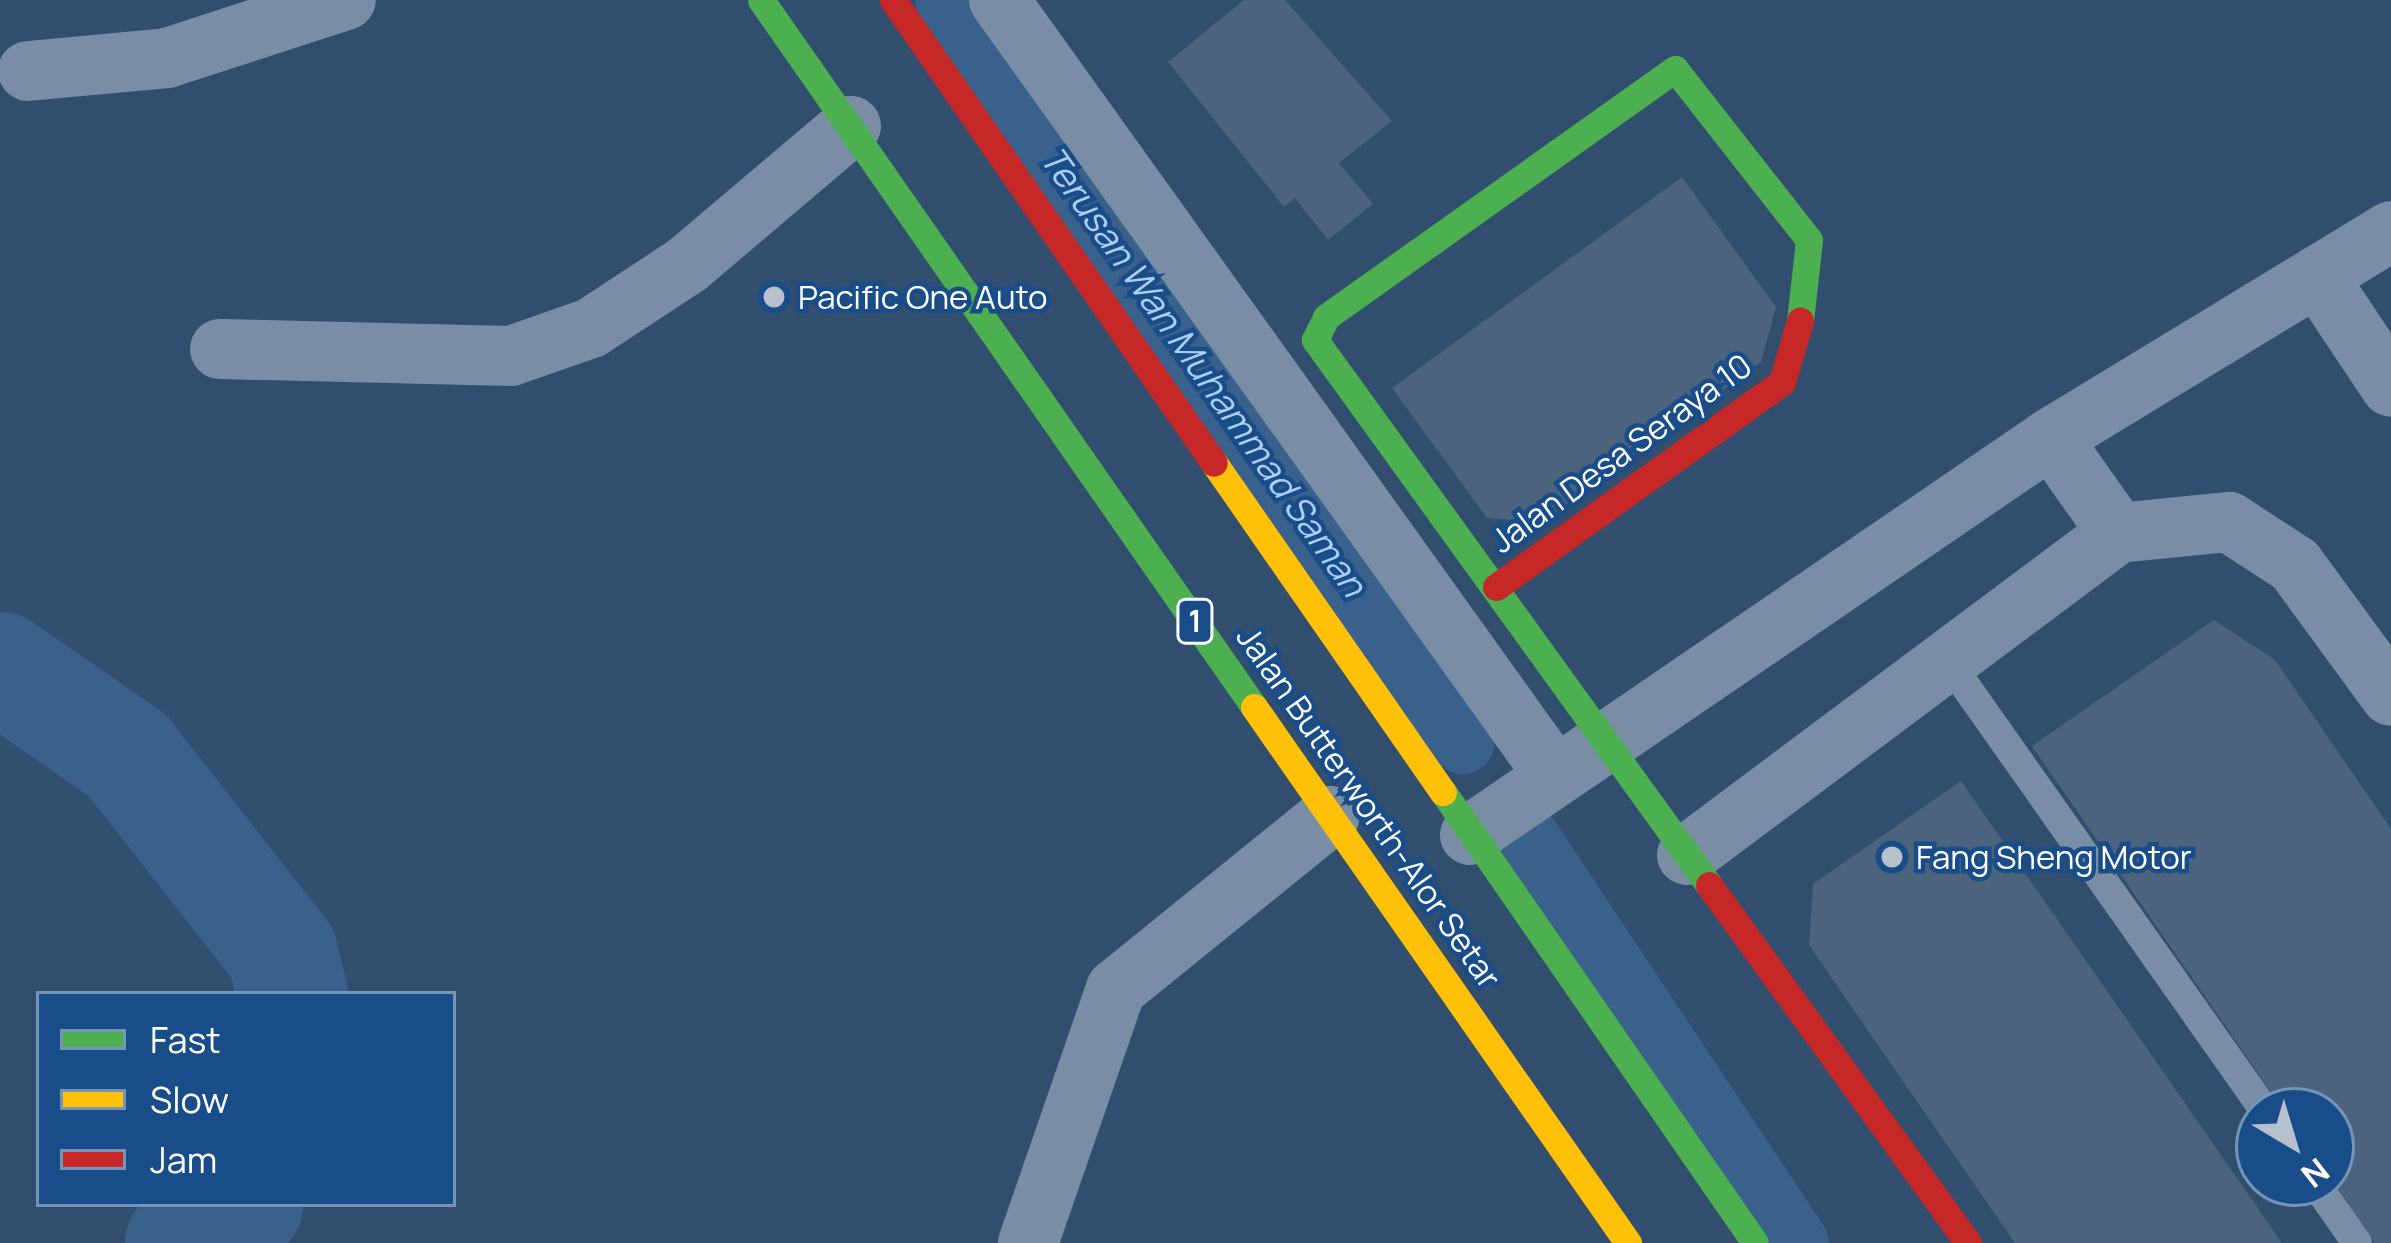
<!DOCTYPE html>
<style>
body{margin:0}
#map{position:relative;width:2391px;height:1243px;overflow:hidden;background:#324e6f;font-family:Manrope,sans-serif}
div>[style]{position:absolute}
.canal>*{height:63px;margin:-31.5px;padding:0 31.5px;transform-origin:31.5px;border-radius:31.5px;background:#3a618b}
.river>*{height:111px;margin:-55.5px;padding:0 55.5px;transform-origin:55.5px;border-radius:55.5px;background:#3a618b}
.building>*{inset:0;background:#4c637e}
.lane>*{height:30px;margin:-15px;padding:0 15px;transform-origin:15px;border-radius:15px;background:#798ea5}
.street>*{height:60px;margin:-30px;padding:0 30px;transform-origin:30px;border-radius:30px;background:#798ea5}
.fast>*{height:27px;margin:-13.5px;padding:0 13.5px;transform-origin:13.5px;border-radius:13.5px;background:#4caf50}
.slow>*{height:27px;margin:-13.5px;padding:0 13.5px;transform-origin:13.5px;border-radius:13.5px;background:#ffc107}
.jam>*{height:27px;margin:-13.5px;padding:0 13.5px;transform-origin:13.5px;border-radius:13.5px;background:#c62828}
.dots>*{width:33px;height:33px;translate:-50% -50%;box-sizing:border-box;border:6px solid #184d89;border-radius:50%}
span{translate:-50% -50%;white-space:nowrap;text-align:center;line-height:1.15;-webkit-text-stroke:9px #184d89;paint-order:stroke}
.shield-label span{padding:3px 9px;background:#184d89;border:3px solid;border-radius:9px;-webkit-text-stroke-width:0}
.shield-label{font-size:30px;color:#fff;font-weight:700}
.poi-label{font-size:33px;color:#fff}
.left{translate:0 -50%;text-align:left}
.street-label{font-size:33px;color:#fff}
.water-label{font-size:36px;color:#acd0f5;font-style:italic}
.legend{position:absolute;left:36px;top:991px;width:420px;height:216px;box-sizing:border-box;background:#184d89;border:3px solid #7494b8;margin:0;padding:15px 21px;list-style:none;font-size:36px;color:#fff}
.legend li{display:flex;align-items:center;gap:24px;height:60px}
.legend b{width:60px;border:3px solid #7494b8}
.north{position:absolute;left:2235px;top:1087px;width:120px;height:120px;box-sizing:border-box;background:#184d89;border:3px solid #7494b8;border-radius:50%;rotate:142deg;font-size:33px;font-weight:700;line-height:48px;text-align:center;color:#fff}
.north::after{content:'';display:block;margin:auto;width:42px;height:54px;background:#b7c1cd;clip-path:polygon(50% 0,100% 100%,50% 72%,0 100%)}
</style>
<div id="map">
<div class="canal">
<div style="left:946px;top:0;width:904px;rotate:55.18deg"></div>
<div style="left:1515px;top:818px;width:510px;rotate:56.43deg"></div>
</div>
<div class="river">
<div style="left:0;top:667px;width:155px;rotate:34.7deg"></div>
<div style="left:127px;top:755px;width:251px;rotate:51.9deg"></div>
<div style="left:282px;top:953px;width:42px;rotate:76.3deg"></div>
<div style="left:180px;top:1243px;width:78px;rotate:-30.2deg"></div>
</div>
<div class="building">
<div style="clip-path:polygon(1244px 0,1285px 0,1392px 121px,1339px 163px,1373px 204px,1328px 240px,1295px 198px,1284px 207px,1168px 62px)"></div>
<div style="clip-path:polygon(1682px 177px,1776px 307px,1761px 362px,1543px 522px,1487px 518px,1392px 388px)"></div>
<div style="clip-path:polygon(2214px 620px,2275px 660px,2391px 829px,2391px 1243px,2374px 1243px,2331px 1180px,2331px 1111px,2284px 1111px,2032px 746px)"></div>
<div style="clip-path:polygon(1961px 781px,2246px 1191px,2282px 1243px,2015px 1243px,1882px 1051px,1809px 945px,1813px 884px)"></div>
</div>
<div class="lane">
<div style="left:1945px;top:657px;width:555px;rotate:54.82deg"></div>
<div style="left:2315px;top:1183px;width:73px;rotate:55deg"></div>
</div>
<div class="street">
<div style="left:999px;top:0;width:951px;rotate:54.37deg"></div>
<div style="left:28px;top:71px;width:140px;rotate:-5.3deg"></div>
<div style="left:167px;top:58px;width:188px;rotate:-18deg"></div>
<div style="left:2317px;top:276px;width:133px;rotate:56.3deg"></div>
<div style="left:220px;top:349px;width:291px;rotate:1.4deg"></div>
<div style="left:511px;top:356px;width:85px;rotate:-19.3deg"></div>
<div style="left:591px;top:328px;width:115px;rotate:-33.3deg"></div>
<div style="left:687px;top:265px;width:215px;rotate:-40.3deg"></div>
<div style="left:2051px;top:438px;width:116px;rotate:54.8deg"></div>
<div style="left:1470px;top:835px;width:704px;rotate:-34.34deg"></div>
<div style="left:2051px;top:438px;width:398px;rotate:-31.3deg"></div>
<div style="left:1687px;top:855px;width:538px;rotate:-36.76deg"></div>
<div style="left:2118px;top:533px;width:112px;rotate:-5.7deg"></div>
<div style="left:2229px;top:522px;width:79px;rotate:33.1deg"></div>
<div style="left:2295px;top:565px;width:162px;rotate:53.8deg"></div>
<div style="left:1028px;top:1243px;width:269px;rotate:-70.9deg"></div>
<div style="left:1116px;top:989px;width:275px;rotate:-39deg"></div>
</div>
<div class="fast">
<div style="left:761px;top:0;width:862px;rotate:55.11deg"></div>
<div style="left:1443px;top:792px;width:548px;rotate:55.32deg"></div>
<div style="left:1709px;top:885px;width:673px;rotate:-125.86deg"></div>
<div style="left:1315px;top:340px;width:25px;rotate:-64deg"></div>
<div style="left:1326px;top:317px;width:428px;rotate:-35.4deg"></div>
<div style="left:1675px;top:69px;width:217px;rotate:51.9deg"></div>
<div style="left:1809px;top:240px;width:81px;rotate:96.3deg"></div>
</div>
<div class="slow">
<div style="left:1214px;top:463px;width:401px;rotate:55.2deg"></div>
<div style="left:1254px;top:707px;width:654px;rotate:55.09deg"></div>
</div>
<div class="jam">
<div style="left:893px;top:0;width:563px;rotate:55.27deg"></div>
<div style="left:1496px;top:587px;width:352px;rotate:-35.6deg"></div>
<div style="left:1782px;top:382px;width:64px;rotate:-73.6deg"></div>
<div style="left:1709px;top:885px;width:442px;rotate:54.1deg"></div>
</div>
<div class="dots">
<div style="left:774px;top:297px;background:#b7c1cd"></div>
<div style="left:1892px;top:857px;background:#b7c1cd"></div>
</div>
<div class="shield-label">
<span style="left:1195px;top:621px">1</span>
</div>
<div class="poi-label">
<span class="left" style="left:798px;top:297px">Pacific One Auto</span>
<span class="left" style="left:1916px;top:857px">Fang Sheng Motor</span>
</div>
<div class="street-label">
<span style="left:1621px;top:453px;rotate:-36deg">Jalan Desa Seraya 10</span>
<span style="left:1369px;top:807px;rotate:55deg">Jalan Butterworth-Alor Setar</span>
</div>
<div class="water-label">
<span style="left:1204px;top:371px;rotate:55deg">Terusan Wan Muhammad Saman</span>
</div>
<ul class="legend">
<li><b style="height:15px;background:#4caf50"></b>Fast</li>
<li><b style="height:15px;background:#ffc107"></b>Slow</li>
<li><b style="height:15px;background:#c62828"></b>Jam</li>
</ul>
<div class="north">N</div>
</div>
